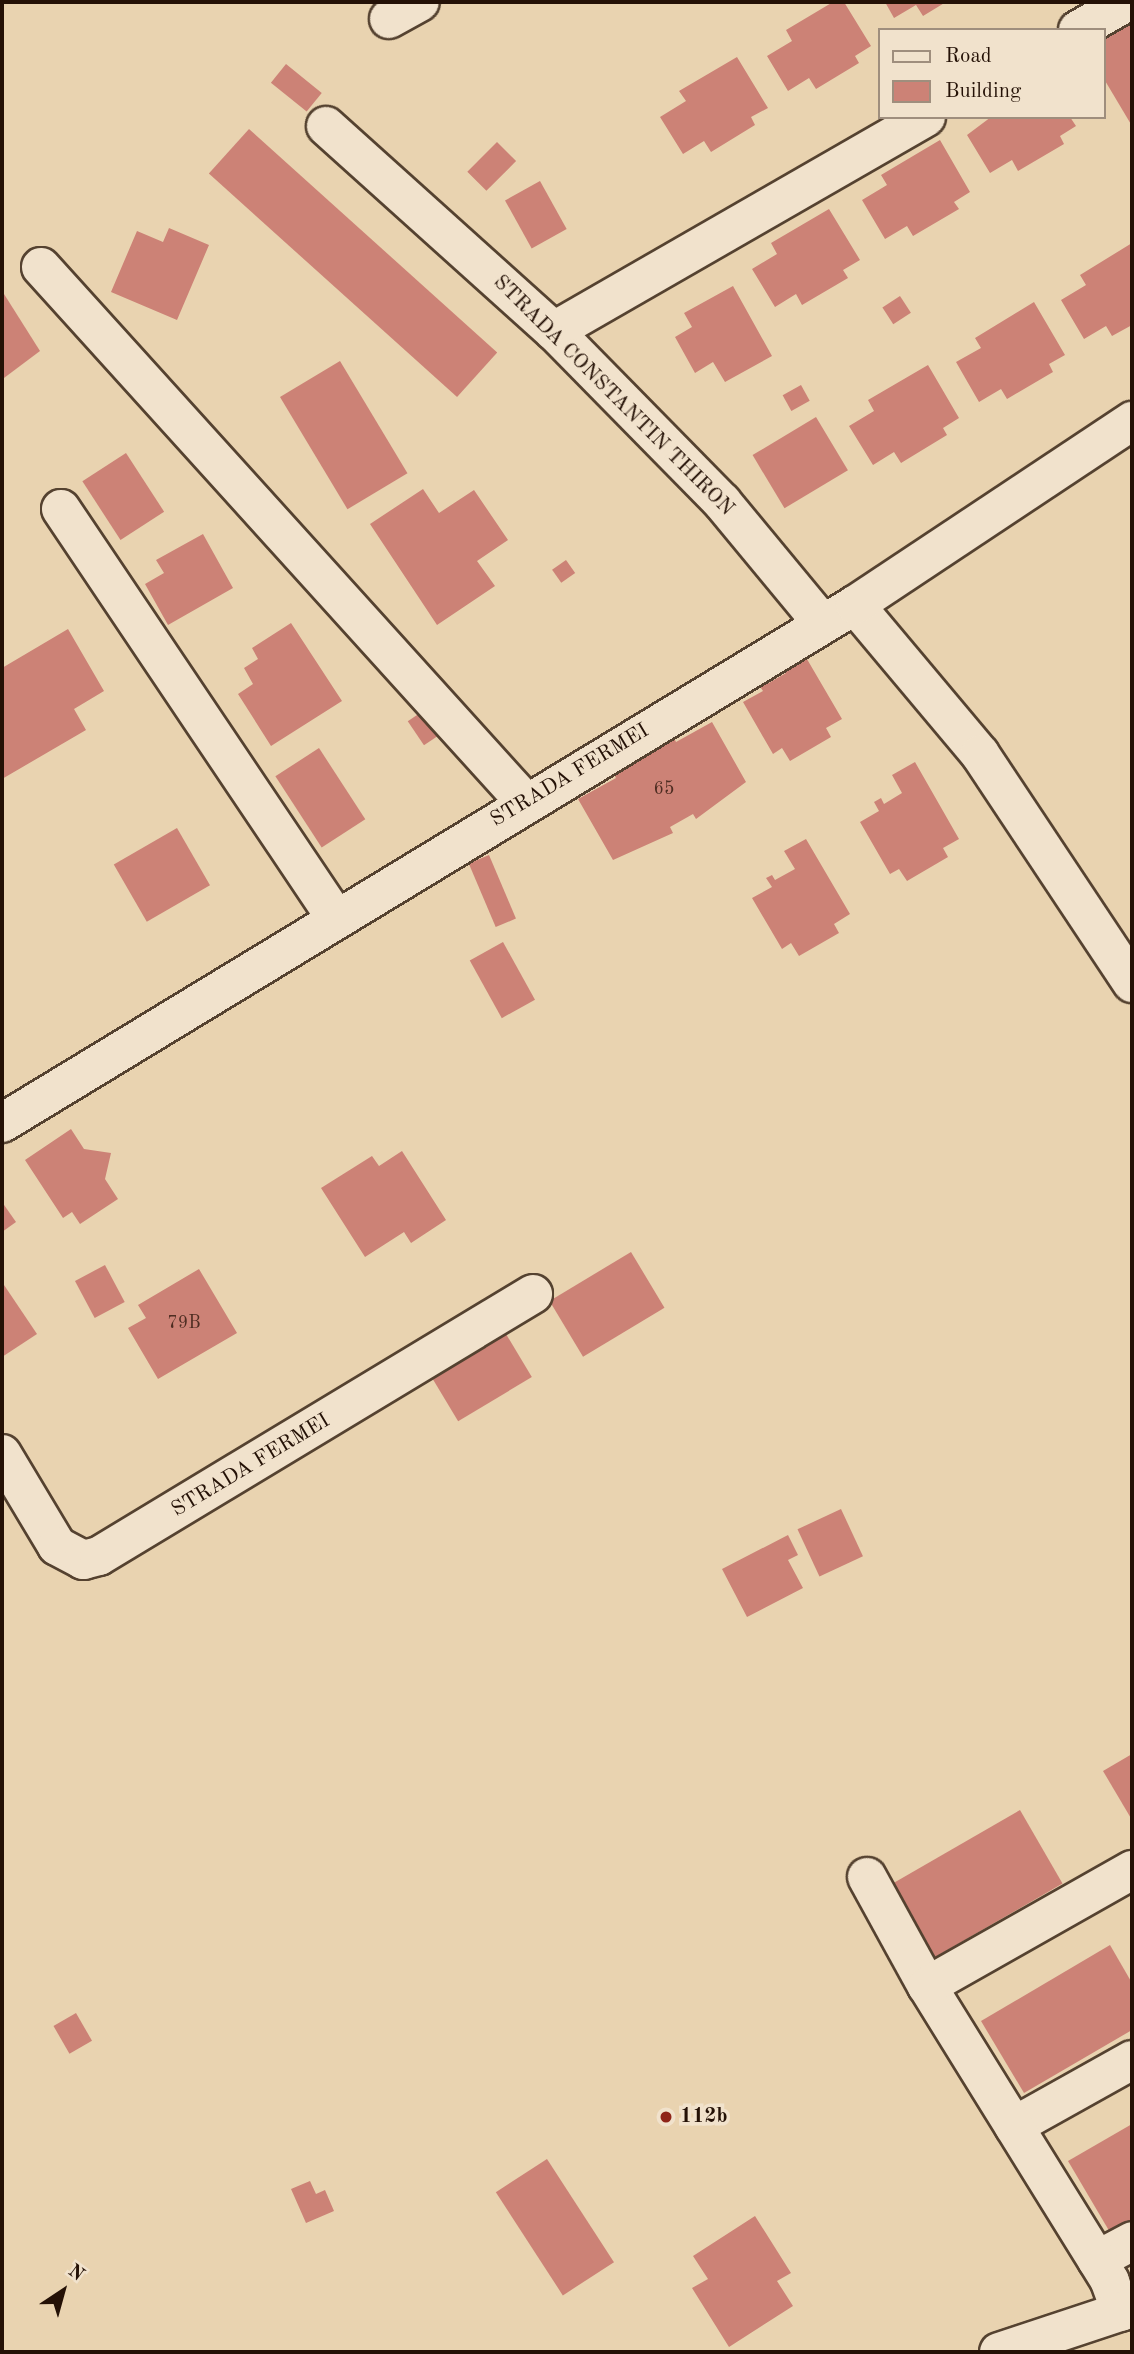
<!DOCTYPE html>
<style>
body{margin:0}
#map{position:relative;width:1134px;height:2354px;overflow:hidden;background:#e9d3b0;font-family:"Old Standard TT",serif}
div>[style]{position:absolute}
.building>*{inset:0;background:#cc8276;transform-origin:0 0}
.roads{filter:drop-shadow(2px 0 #554230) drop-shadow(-2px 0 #554230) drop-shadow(0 2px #554230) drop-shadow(0 -2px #554230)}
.minor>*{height:38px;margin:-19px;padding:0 19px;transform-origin:19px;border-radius:19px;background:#f1e2cc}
.dots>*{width:19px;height:19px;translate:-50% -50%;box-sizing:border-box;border:4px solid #f1e2cc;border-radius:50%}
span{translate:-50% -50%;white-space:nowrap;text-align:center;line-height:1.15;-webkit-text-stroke:7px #f1e2cc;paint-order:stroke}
.number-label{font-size:18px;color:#4e2d22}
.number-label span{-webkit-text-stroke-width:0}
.street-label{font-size:21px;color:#241106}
.poi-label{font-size:21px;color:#241106;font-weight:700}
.left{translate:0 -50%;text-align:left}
.frame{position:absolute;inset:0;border:4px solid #241106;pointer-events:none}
.legend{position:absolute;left:878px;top:28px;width:228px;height:91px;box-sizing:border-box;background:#f1e2cc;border:2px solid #9f8e7d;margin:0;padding:9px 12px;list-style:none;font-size:21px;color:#241106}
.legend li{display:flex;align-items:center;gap:14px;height:35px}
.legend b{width:35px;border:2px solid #9f8e7d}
.north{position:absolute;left:28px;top:2256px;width:70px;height:70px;-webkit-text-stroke:5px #f1e2cc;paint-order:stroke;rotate:36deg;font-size:19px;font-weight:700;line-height:28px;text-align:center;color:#241106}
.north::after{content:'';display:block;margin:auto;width:24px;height:32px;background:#241106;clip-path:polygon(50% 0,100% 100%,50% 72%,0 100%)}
</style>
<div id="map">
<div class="building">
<div style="clip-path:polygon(833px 2px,844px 2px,871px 46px,855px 56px,859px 63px,816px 89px,809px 78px,788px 91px,767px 56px,792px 41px,786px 30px)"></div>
<div style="clip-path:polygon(885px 2px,946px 2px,923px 16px,916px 5px,894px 18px)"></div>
<div style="clip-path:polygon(1132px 13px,1132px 126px,1104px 79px,1104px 30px)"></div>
<div style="clip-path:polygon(737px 57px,768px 108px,751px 117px,755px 125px,711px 152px,704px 141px,683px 154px,660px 117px,686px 101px,679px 91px)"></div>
<div style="left:286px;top:64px;width:46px;height:24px;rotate:39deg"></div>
<div style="clip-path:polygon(991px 117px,1070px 117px,1076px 126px,1060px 136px,1064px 144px,1018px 171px,1012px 160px,990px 173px,967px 135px)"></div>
<div style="left:249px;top:129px;width:334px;height:60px;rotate:42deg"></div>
<div style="clip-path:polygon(940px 140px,970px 192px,954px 202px,959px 209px,913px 236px,907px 226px,885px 239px,862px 200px,887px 185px,881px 175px)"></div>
<div style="left:497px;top:142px;width:27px;height:42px;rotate:45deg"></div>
<div style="left:540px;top:181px;width:55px;height:40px;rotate:61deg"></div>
<div style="clip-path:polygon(829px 209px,860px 260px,843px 270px,848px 278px,802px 305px,796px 294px,775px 307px,752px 269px,777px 254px,771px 243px)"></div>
<div style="clip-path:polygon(169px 228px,209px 245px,177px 320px,111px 292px,137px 231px,163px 242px)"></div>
<div style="clip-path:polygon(1132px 243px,1132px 325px,1112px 336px,1106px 326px,1084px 339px,1061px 300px,1086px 285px,1080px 275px)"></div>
<div style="clip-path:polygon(733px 286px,772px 356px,725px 382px,713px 362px,695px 373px,675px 337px,692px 327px,684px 313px)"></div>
<div style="clip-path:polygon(4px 294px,40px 351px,4px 378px,2px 295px)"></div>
<div style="left:900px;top:296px;width:20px;height:21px;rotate:57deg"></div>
<div style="clip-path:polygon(1034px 302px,1065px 355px,1049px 364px,1053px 372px,1007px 399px,1001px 389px,979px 402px,956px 362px,981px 348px,975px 338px)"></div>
<div style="left:340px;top:361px;width:131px;height:70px;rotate:59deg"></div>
<div style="clip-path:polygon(928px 365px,959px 418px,943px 428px,947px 435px,901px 463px,894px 452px,873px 465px,849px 426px,874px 411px,868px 400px)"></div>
<div style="left:801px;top:385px;width:18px;height:21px;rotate:61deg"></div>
<div style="left:816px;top:417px;width:62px;height:74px;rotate:59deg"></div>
<div style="left:126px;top:453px;width:70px;height:52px;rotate:57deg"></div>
<div style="clip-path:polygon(423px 489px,439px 513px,474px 490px,508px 540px,477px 561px,495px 586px,437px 625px,370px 524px)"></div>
<div style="clip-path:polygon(203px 534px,233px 588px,168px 625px,145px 584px,164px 573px,156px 560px)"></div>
<div style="left:566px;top:560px;width:16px;height:17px;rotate:55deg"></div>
<div style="clip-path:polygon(291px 623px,342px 701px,271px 746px,238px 694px,253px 684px,244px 668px,258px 659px,252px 648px)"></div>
<div style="clip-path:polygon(68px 629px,104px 691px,74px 709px,86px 730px,2px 779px,2px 668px)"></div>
<div style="clip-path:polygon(797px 642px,842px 719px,826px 728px,831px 737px,790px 761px,782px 748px,773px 754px,743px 702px,763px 691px,757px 682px,764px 678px,767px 684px,786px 673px,775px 656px)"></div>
<div style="left:426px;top:709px;width:29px;height:22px;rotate:56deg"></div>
<div style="clip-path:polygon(712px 722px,746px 782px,696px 819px,693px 814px,670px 827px,673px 833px,613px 860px,578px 799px,616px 778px,611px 769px,672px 734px,676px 742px)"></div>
<div style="left:319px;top:748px;width:85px;height:52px;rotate:57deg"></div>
<div style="clip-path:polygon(915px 762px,959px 839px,943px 848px,948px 857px,907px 881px,899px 869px,890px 874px,860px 822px,879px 811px,874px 802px,881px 798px,884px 804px,902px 793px,892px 775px)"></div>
<div style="left:177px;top:828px;width:66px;height:73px;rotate:60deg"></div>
<div style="clip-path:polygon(806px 839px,850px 914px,834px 924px,839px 933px,799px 956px,791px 943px,782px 949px,752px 898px,772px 887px,766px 878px,772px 875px,775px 880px,795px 869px,784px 851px)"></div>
<div style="left:489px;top:855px;width:69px;height:22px;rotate:67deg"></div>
<div style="left:503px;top:942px;width:66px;height:38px;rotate:61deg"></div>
<div style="clip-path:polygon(71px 1129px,84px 1149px,111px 1153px,105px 1179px,118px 1199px,80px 1224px,72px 1212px,63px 1218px,25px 1160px)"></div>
<div style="clip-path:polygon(402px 1151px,446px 1220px,411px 1243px,404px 1232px,365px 1257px,321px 1188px,372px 1156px,379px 1166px)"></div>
<div style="clip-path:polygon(2px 1202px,16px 1222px,2px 1232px)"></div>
<div style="left:631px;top:1252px;width:65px;height:95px;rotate:59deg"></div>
<div style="left:105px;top:1265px;width:42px;height:34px;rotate:62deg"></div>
<div style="clip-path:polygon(199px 1269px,237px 1333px,158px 1379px,128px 1328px,146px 1318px,138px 1305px)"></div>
<div style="clip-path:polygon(2px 1282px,37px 1334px,2px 1357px)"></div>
<div style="left:503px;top:1329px;width:56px;height:86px;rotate:59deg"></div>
<div style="left:841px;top:1509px;width:52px;height:48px;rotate:65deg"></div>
<div style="clip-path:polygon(788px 1535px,798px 1555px,788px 1560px,803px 1588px,747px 1617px,722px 1569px)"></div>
<div style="clip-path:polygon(1132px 1754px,1132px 1820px,1103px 1771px)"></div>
<div style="left:1020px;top:1810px;width:85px;height:149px;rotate:60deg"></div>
<div style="clip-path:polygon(1110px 1945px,1132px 1983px,1132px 2030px,1024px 2093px,981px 2021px)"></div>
<div style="left:76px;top:2013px;width:32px;height:26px;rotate:60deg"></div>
<div style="clip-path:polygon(1132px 2124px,1132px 2222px,1111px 2234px,1068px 2161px)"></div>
<div style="left:547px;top:2159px;width:123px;height:61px;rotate:57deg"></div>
<div style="clip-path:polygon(310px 2181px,316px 2194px,325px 2190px,334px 2211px,306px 2223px,291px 2189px)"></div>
<div style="clip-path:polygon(755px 2216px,791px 2273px,777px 2281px,793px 2306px,729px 2347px,692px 2288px,708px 2279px,693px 2256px)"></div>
</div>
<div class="roads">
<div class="minor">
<div style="left:389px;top:19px;width:35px;rotate:-29deg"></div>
<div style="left:1078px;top:30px;width:56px;rotate:-29.7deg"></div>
<div style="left:326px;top:126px;width:307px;rotate:42deg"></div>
<div style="left:554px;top:331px;width:240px;rotate:45.5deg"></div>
<div style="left:722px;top:502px;width:158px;rotate:50.4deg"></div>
<div style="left:41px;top:267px;width:723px;rotate:47.86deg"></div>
<div style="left:554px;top:331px;width:429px;rotate:-29.9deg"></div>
<div style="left:61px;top:509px;width:491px;rotate:56.1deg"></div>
<div style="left:855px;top:605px;width:194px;rotate:50deg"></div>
<div style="left:980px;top:754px;width:275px;rotate:56.4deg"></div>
<div style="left:2px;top:1123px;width:998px;rotate:-31.27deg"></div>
<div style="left:855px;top:605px;width:333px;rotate:-33.6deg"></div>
<div style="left:2px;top:1454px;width:107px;rotate:59.1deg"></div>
<div style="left:57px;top:1546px;width:30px;rotate:28deg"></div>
<div style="left:83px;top:1560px;width:16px;rotate:-14deg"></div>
<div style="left:99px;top:1556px;width:507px;rotate:-31.12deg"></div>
<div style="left:867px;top:1877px;width:124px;rotate:61.2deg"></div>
<div style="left:1014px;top:2126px;width:135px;rotate:-29.2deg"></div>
<div style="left:1097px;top:2260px;width:40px;rotate:-28deg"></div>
<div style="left:1121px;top:2312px;width:33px;rotate:-110deg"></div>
<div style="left:1110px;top:2281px;width:347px;rotate:-121.8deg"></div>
<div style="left:927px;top:1986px;width:236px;rotate:-29.5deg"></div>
<div style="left:999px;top:2352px;width:140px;rotate:-18.3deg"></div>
</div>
</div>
<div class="dots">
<div style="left:666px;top:2117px;background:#8f2418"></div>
</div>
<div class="number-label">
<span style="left:664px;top:789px">65</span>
<span style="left:184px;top:1323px">79B</span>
</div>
<div class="street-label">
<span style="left:613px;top:396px;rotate:45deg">STRADA CONSTANTIN THIRON</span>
<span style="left:570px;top:776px;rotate:-31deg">STRADA FERMEI</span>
<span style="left:251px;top:1466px;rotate:-31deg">STRADA FERMEI</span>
</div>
<div class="poi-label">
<span class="left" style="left:680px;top:2117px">112b</span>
</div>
<div class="frame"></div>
<ul class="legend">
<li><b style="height:9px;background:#f1e2cc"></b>Road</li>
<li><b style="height:19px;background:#cc8276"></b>Building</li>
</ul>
<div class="north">N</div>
</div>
